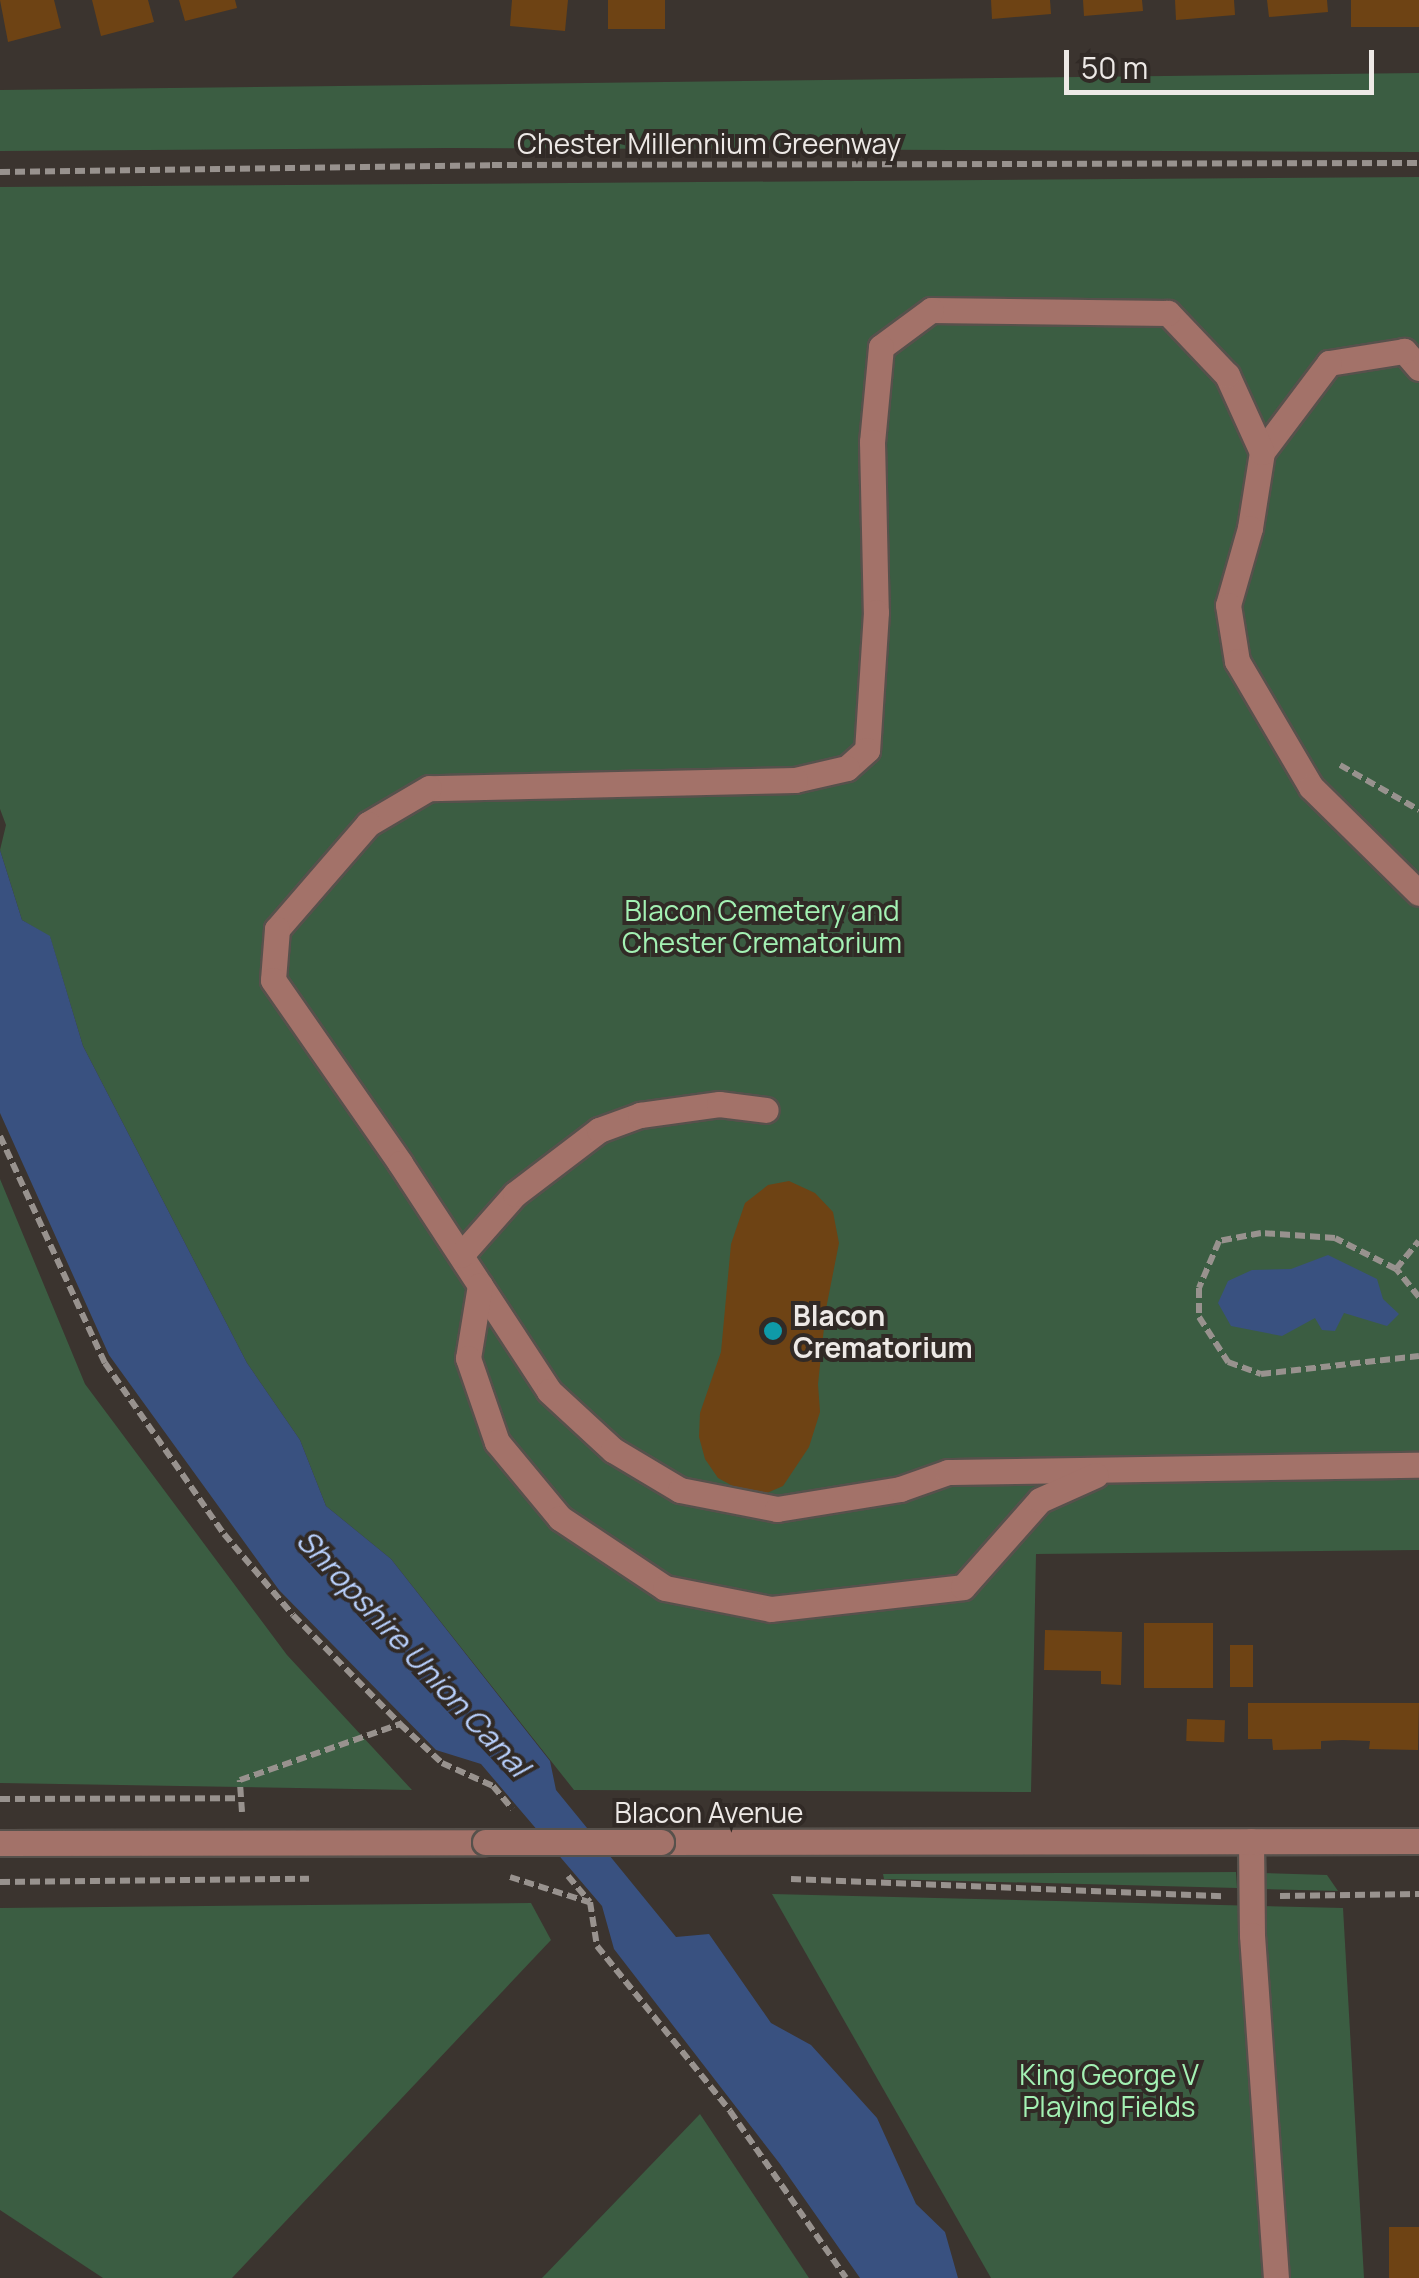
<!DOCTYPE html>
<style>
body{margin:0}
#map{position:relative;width:1419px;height:2278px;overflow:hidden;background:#3b342f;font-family:Manrope,sans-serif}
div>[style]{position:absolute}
.green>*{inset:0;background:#3b5d42}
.water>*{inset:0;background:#395180}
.building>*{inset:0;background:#6e4314;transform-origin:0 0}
.path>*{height:6px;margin-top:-3px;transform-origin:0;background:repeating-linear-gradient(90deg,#98928e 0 10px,transparent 0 15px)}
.roads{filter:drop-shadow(2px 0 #57514c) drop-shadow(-2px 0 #57514c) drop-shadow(0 2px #57514c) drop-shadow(0 -2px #57514c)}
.minor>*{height:25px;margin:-12.5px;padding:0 12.5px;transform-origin:12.5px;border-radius:12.5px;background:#a37269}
.bridges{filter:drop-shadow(2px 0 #57514c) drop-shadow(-2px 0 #57514c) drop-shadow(0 2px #57514c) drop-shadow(0 -2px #57514c)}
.minor-bridge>*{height:25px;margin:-12.5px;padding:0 12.5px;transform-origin:12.5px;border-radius:12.5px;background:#a37269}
.dots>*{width:28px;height:28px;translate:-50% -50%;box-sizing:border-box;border:5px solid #312a26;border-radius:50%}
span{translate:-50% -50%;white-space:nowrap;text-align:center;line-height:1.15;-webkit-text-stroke:8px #312a26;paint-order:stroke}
.street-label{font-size:28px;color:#ede9e6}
.park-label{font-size:28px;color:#a3f1b3}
.poi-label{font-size:28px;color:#ede9e6;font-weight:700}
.left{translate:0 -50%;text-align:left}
.water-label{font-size:30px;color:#b9d1fe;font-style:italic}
.scale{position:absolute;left:1064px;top:50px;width:310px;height:45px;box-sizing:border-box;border:5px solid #ede9e6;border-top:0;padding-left:12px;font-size:30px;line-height:35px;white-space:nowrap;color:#ede9e6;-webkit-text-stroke:8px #312a26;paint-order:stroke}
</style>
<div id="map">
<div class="green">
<div style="clip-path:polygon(1419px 73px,1419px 152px,448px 148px,0 151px,0 90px)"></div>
<div style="clip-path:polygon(1419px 177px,1419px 1550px,1036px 1554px,1031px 1792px,574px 1790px,391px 1559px,326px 1506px,300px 1440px,247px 1363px,83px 1046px,50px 937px,22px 920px,0 850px,6px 825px,0 809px,0 187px)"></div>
<div style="clip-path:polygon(0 1179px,85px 1384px,287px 1655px,412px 1790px,0 1783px)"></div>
<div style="clip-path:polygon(1236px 1872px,1237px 1888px,884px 1879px,883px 1874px)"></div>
<div style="clip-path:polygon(1261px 1873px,1327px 1875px,1338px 1891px,1263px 1889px)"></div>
<div style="clip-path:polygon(772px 1894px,1343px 1908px,1364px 2278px,991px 2278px)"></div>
<div style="clip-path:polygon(531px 1903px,551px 1940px,232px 2278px,103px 2278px,0 2210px,0 1908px)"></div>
<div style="clip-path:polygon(700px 2114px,809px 2278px,542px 2278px)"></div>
</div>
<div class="water">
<div style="clip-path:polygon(0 850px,22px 920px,50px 936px,83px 1046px,247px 1363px,300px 1440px,326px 1506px,391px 1559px,550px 1761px,556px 1790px,676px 1937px,709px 1934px,771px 2023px,811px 2045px,877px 2118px,916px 2204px,945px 2232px,958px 2278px,860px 2278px,780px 2164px,614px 1949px,602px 1906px,481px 1764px,436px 1750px,279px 1590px,109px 1355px,0 1113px)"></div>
<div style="clip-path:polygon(1328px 1255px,1377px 1279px,1383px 1299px,1399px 1314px,1387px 1326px,1344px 1313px,1335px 1331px,1322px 1330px,1315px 1318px,1282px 1336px,1231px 1326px,1218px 1303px,1228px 1281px,1252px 1270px,1291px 1269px)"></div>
</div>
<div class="building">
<div style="clip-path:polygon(0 0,54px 0,61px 28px,8px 42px)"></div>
<div style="clip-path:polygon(92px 0,148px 0,154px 22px,101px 36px)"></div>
<div style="clip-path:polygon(179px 0,235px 0,237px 8px,185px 21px)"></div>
<div style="clip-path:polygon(512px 0,568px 0,565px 31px,510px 26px)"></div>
<div style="left:608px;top:0;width:57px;height:29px"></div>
<div style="clip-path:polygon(991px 0,1050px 0,1051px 14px,992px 19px)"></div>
<div style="clip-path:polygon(1083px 0,1142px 0,1143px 11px,1084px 16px)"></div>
<div style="clip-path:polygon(1175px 0,1234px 0,1235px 15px,1176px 20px)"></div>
<div style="clip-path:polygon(1267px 0,1327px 0,1328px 12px,1269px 17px)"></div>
<div style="left:1351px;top:0;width:68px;height:27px"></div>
<div style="clip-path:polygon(789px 1181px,815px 1193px,833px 1212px,839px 1243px,826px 1309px,818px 1384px,820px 1412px,809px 1447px,783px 1486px,767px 1493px,742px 1491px,718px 1478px,705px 1459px,699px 1437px,700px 1413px,721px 1352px,731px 1244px,745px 1203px,768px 1185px)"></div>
<div style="left:1144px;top:1623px;width:69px;height:65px"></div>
<div style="clip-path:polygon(1045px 1630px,1122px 1632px,1121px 1685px,1101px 1684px,1101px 1671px,1044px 1670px)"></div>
<div style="left:1230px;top:1645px;width:23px;height:42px"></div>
<div style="clip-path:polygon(1248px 1703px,1419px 1703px,1418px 1750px,1369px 1749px,1370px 1741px,1343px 1740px,1321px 1741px,1321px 1749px,1273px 1750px,1272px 1739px,1248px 1739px)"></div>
<div style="left:1187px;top:1719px;width:38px;height:22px;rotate:2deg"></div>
<div style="left:1389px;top:2227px;width:30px;height:51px"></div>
</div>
<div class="path">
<div style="left:0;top:172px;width:492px;rotate:-0.8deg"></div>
<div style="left:492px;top:165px;width:927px;rotate:-0.12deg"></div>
<div style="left:1340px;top:765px;width:91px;rotate:29.7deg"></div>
<div style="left:0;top:1136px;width:250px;rotate:65.2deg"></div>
<div style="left:105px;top:1363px;width:208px;rotate:55.2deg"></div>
<div style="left:224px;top:1534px;width:106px;rotate:49.6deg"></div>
<div style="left:293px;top:1615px;width:153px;rotate:45.5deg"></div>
<div style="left:400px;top:1724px;width:57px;rotate:42.9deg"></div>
<div style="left:442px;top:1763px;width:56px;rotate:24.3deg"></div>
<div style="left:493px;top:1786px;width:30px;rotate:50deg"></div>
<div style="left:1396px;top:1269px;width:36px;rotate:-51deg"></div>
<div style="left:1419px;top:1297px;width:36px;rotate:-129deg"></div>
<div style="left:1396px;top:1269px;width:68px;rotate:-153.1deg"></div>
<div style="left:1335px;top:1238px;width:74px;rotate:-176.1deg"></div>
<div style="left:1261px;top:1233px;width:43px;rotate:169.2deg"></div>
<div style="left:1219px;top:1241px;width:51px;rotate:113.1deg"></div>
<div style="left:1199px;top:1288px;width:29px;rotate:90deg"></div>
<div style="left:1199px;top:1317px;width:54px;rotate:57.2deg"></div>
<div style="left:1228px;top:1362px;width:35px;rotate:20deg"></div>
<div style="left:1261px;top:1374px;width:159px;rotate:-6.5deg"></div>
<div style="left:0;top:1799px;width:238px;rotate:-0.2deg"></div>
<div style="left:242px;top:1812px;width:32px;rotate:-94deg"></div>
<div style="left:240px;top:1780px;width:170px;rotate:-19.3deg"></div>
<div style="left:568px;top:1876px;width:34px;rotate:50deg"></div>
<div style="left:590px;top:1902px;width:45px;rotate:81deg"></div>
<div style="left:597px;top:1946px;width:212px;rotate:51.1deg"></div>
<div style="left:730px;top:2111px;width:203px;rotate:55.2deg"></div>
<div style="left:510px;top:1877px;width:83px;rotate:17.6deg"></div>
<div style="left:791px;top:1879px;width:432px;rotate:2.3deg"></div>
<div style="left:0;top:1882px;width:309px;rotate:-0.6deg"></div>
<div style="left:1280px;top:1896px;width:139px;rotate:-0.8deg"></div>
</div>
<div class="roads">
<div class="minor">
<div style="left:1419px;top:368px;width:23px;rotate:-131deg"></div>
<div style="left:1404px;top:351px;width:76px;rotate:170.9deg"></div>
<div style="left:1329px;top:363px;width:111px;rotate:127deg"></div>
<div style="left:1262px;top:452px;width:77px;rotate:99deg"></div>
<div style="left:1250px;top:528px;width:80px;rotate:105.9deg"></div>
<div style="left:1228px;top:605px;width:57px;rotate:80.9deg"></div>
<div style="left:1237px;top:661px;width:146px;rotate:59.6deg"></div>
<div style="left:1311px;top:787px;width:151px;rotate:44.5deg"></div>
<div style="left:1262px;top:452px;width:85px;rotate:-114.4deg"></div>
<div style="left:1227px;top:375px;width:86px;rotate:-133.6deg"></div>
<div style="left:1168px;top:313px;width:237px;rotate:-179.3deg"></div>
<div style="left:931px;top:310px;width:62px;rotate:143.5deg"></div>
<div style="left:881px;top:347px;width:95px;rotate:95.4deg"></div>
<div style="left:872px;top:442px;width:170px;rotate:88.7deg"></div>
<div style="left:876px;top:612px;width:138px;rotate:93.7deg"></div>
<div style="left:867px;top:750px;width:27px;rotate:138deg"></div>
<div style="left:847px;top:768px;width:53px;rotate:167deg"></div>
<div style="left:795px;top:780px;width:366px;rotate:178.7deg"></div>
<div style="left:429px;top:788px;width:71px;rotate:149.5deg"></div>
<div style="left:368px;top:824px;width:139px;rotate:130.9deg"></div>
<div style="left:277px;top:929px;width:51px;rotate:94.5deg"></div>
<div style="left:273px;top:980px;width:223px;rotate:55.2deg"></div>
<div style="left:400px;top:1163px;width:272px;rotate:56.8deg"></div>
<div style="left:549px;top:1391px;width:87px;rotate:42.7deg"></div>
<div style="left:613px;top:1450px;width:78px;rotate:30.8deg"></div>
<div style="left:680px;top:1490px;width:99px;rotate:11.1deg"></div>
<div style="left:777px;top:1509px;width:125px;rotate:-9.2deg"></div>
<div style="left:900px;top:1489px;width:51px;rotate:-19.5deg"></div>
<div style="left:948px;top:1472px;width:471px;rotate:-0.9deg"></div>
<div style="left:461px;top:1255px;width:81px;rotate:-48.5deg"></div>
<div style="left:515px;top:1194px;width:106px;rotate:-37.3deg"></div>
<div style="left:599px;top:1130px;width:44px;rotate:-20.1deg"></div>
<div style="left:640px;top:1115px;width:80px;rotate:-7.9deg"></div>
<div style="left:719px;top:1104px;width:47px;rotate:7.3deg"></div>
<div style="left:480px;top:1285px;width:74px;rotate:99.3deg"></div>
<div style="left:468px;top:1358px;width:89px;rotate:71deg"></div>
<div style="left:497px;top:1442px;width:99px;rotate:50.3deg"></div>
<div style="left:560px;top:1518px;width:126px;rotate:33.7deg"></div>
<div style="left:665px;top:1588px;width:108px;rotate:11.2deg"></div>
<div style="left:771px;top:1609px;width:193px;rotate:-6.5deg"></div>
<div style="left:963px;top:1587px;width:116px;rotate:-48.5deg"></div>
<div style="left:1040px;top:1500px;width:61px;rotate:-24.1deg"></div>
<div style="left:1251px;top:1841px;width:94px;rotate:89.4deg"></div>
<div style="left:1252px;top:1935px;width:344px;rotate:86deg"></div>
<div style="left:661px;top:1842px;width:758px;rotate:-0.08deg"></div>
<div style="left:0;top:1843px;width:485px;rotate:-0.1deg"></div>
</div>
</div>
<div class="bridges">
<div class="minor-bridge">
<div style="left:485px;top:1842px;width:176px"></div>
</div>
</div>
<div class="dots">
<div style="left:773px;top:1331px;background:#0f9aa8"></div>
</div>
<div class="street-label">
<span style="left:709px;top:143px">Chester Millennium Greenway</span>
<span style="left:709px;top:1812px">Blacon Avenue</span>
</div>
<div class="park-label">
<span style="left:762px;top:926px">Blacon Cemetery and<br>Chester Crematorium</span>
<span style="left:1109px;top:2090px">King George V<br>Playing Fields</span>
</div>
<div class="poi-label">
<span class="left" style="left:793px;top:1331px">Blacon<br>Crematorium</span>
</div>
<div class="water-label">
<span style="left:413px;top:1653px;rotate:47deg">Shropshire Union Canal</span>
</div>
<div class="scale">50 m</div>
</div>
